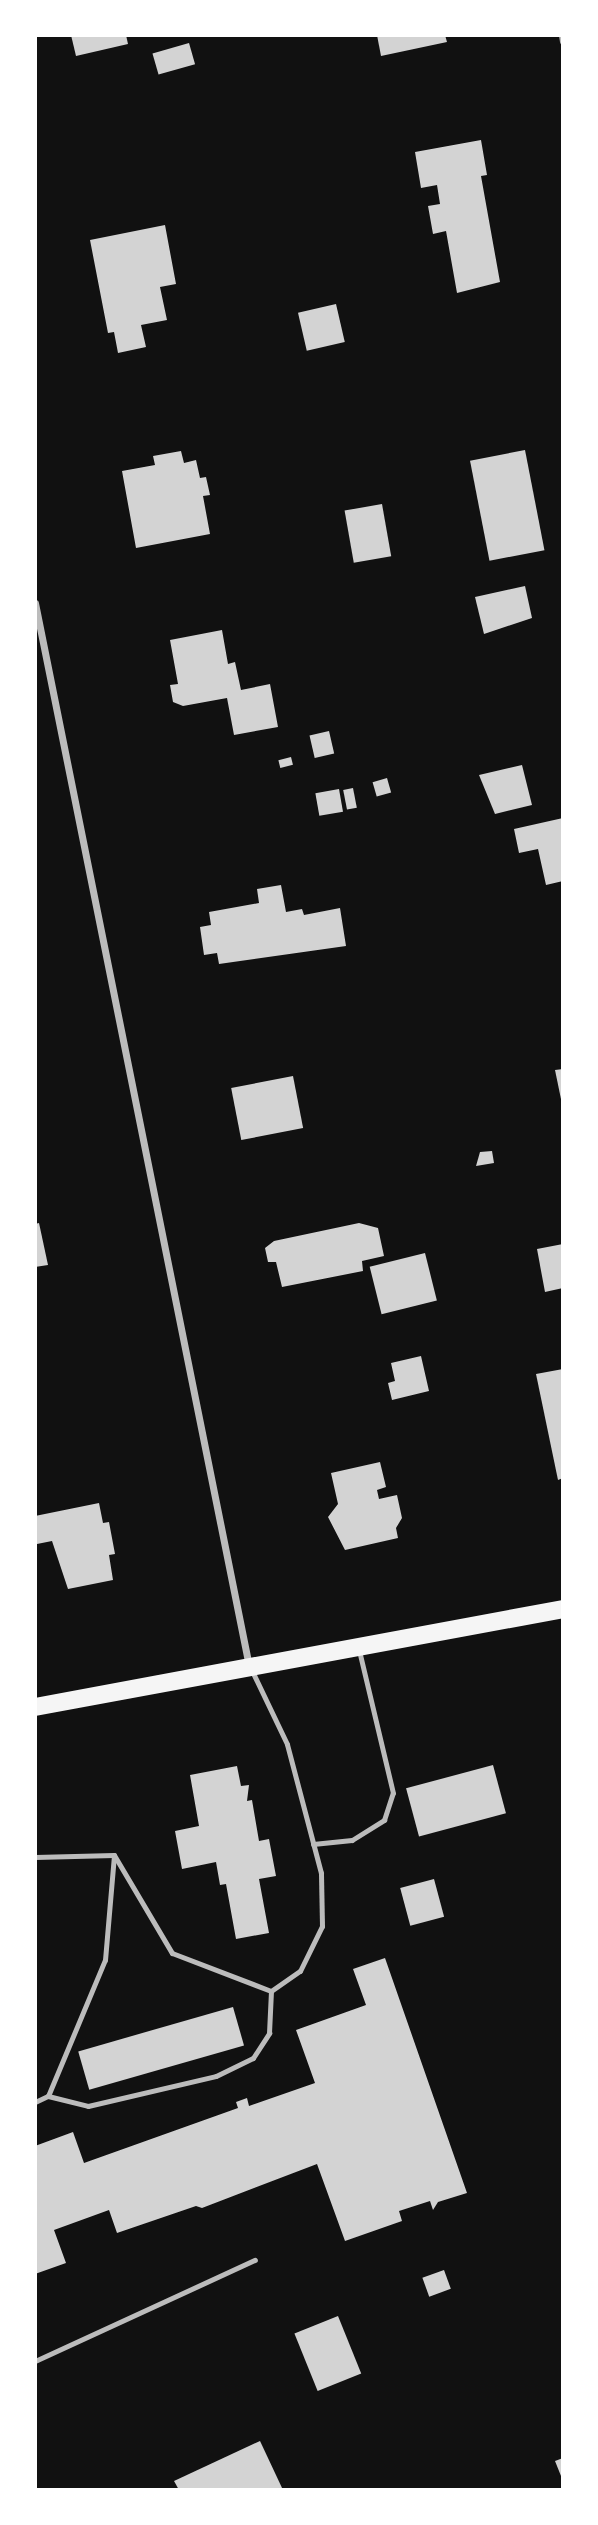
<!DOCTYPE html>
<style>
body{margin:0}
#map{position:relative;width:598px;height:2525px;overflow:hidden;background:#111;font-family:"Varela Round",sans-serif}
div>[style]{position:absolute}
.building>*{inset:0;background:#d3d3d3;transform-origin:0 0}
.service>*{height:5px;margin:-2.5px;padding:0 2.5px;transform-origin:2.5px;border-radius:2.5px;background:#bcbcbc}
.minor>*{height:7px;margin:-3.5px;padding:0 3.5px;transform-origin:3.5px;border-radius:3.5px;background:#bcbcbc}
.primary>*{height:18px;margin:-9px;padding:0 9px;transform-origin:9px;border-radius:9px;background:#f5f5f5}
span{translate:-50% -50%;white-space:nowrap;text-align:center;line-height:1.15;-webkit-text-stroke:5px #fff;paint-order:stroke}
.frame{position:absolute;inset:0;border:37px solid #fff;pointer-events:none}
</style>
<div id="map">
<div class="building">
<div style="clip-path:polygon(71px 35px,126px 35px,128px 44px,76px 56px)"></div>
<div style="clip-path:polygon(377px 35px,445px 35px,447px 42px,381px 56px)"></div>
<div style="left:189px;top:43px;width:22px;height:38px;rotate:74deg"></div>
<div style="clip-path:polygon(481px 140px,487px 175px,481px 176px,500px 282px,457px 293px,446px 231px,433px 234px,428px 206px,440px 204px,437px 185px,421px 188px,415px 152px)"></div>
<div style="clip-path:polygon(165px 225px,176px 284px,160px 287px,167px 320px,141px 325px,146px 347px,118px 353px,114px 332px,108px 333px,90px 240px)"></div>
<div style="left:336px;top:304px;width:39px;height:39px;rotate:77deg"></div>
<div style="left:525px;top:450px;width:102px;height:56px;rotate:79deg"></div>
<div style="clip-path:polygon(181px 451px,184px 463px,196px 460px,200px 478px,206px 477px,210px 495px,203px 496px,210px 534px,136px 548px,122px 471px,155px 465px,153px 456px)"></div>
<div style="left:382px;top:504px;width:53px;height:38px;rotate:80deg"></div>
<div style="clip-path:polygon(525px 586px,532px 618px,484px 634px,475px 597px)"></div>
<div style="clip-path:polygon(222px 630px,228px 664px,235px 662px,241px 690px,270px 684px,278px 727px,234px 735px,227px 698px,183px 706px,173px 702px,170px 685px,178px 684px,170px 640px)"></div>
<div style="left:329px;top:731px;width:23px;height:20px;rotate:77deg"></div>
<div style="left:291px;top:757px;width:8px;height:13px;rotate:76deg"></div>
<div style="clip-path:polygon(522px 765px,532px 805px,495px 814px,479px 775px)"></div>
<div style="left:387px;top:778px;width:15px;height:15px;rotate:74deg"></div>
<div style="left:353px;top:788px;width:20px;height:10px;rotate:79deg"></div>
<div style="left:339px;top:789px;width:23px;height:24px;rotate:80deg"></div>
<div style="clip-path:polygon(563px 818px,563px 881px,546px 885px,538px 849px,519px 853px,514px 829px)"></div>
<div style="clip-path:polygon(281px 885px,286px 912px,302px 909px,304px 915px,340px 908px,346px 946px,219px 964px,217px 953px,204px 955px,200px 927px,211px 925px,209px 912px,259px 903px,257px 889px)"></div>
<div style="clip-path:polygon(563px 1069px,563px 1104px,562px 1104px,555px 1070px)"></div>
<div style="left:293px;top:1076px;width:53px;height:63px;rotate:79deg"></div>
<div style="clip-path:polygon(492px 1151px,494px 1163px,476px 1166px,480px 1152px)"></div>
<div style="clip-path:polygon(39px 1223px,48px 1265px,35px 1267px,35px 1224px)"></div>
<div style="clip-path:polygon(359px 1223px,378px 1228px,384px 1256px,362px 1261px,363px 1271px,282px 1287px,276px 1262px,268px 1262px,265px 1248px,274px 1241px)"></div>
<div style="clip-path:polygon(563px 1244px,563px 1288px,545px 1292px,537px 1249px)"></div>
<div style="left:425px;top:1253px;width:49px;height:57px;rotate:76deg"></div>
<div style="clip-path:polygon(421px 1356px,429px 1391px,392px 1400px,388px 1383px,395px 1381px,391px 1363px)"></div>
<div style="clip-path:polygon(563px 1369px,563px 1478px,558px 1480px,536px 1374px)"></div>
<div style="clip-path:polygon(380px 1462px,386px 1487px,377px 1490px,379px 1499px,397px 1495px,402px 1518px,396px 1528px,398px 1538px,345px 1550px,328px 1517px,338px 1504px,331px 1473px)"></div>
<div style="clip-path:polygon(99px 1503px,103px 1523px,109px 1522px,115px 1554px,109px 1555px,113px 1580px,68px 1589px,52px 1541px,37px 1544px,35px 1516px)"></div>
<div style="left:493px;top:1765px;width:50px;height:90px;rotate:75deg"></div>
<div style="clip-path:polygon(237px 1766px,241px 1786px,249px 1785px,247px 1801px,252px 1800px,259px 1841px,269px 1839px,276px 1876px,259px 1879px,269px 1933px,236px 1939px,226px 1884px,220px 1885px,216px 1862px,182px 1869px,175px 1831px,199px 1826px,190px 1775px)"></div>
<div style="left:434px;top:1879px;width:39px;height:35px;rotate:75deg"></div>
<div style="clip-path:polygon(385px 1958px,467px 2193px,438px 2202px,433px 2210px,430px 2201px,399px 2211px,402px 2221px,345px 2241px,317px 2164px,202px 2208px,196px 2206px,117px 2233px,109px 2210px,54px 2230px,66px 2263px,35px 2274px,35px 2146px,73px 2132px,84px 2163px,238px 2108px,236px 2102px,247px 2098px,249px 2106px,315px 2083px,296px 2030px,366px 2005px,353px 1969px)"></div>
<div style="left:233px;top:2007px;width:40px;height:161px;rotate:74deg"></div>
<div style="left:444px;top:2270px;width:20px;height:23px;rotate:70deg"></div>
<div style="left:338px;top:2316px;width:62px;height:47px;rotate:68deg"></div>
<div style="clip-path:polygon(260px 2441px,283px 2490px,179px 2490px,174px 2481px)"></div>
<div style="clip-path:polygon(563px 2458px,563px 2481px,555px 2461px)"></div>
</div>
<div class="service">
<div style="left:313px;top:1844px;width:39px;rotate:-6deg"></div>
<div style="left:352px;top:1840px;width:38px;rotate:-32deg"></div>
<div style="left:384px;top:1820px;width:28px;rotate:-72deg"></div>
<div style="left:393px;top:1793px;width:147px;rotate:-103.4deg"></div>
<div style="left:35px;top:1857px;width:79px;rotate:-1.5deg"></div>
<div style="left:114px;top:1855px;width:114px;rotate:59.4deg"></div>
<div style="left:172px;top:1953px;width:106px;rotate:21deg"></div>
<div style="left:271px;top:1991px;width:35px;rotate:-35deg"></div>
<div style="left:300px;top:1971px;width:50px;rotate:-63.9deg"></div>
<div style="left:322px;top:1926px;width:53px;rotate:-91.1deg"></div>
<div style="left:321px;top:1873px;width:133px;rotate:-104.8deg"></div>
<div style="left:287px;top:1744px;width:81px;rotate:-115.6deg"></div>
<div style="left:48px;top:2096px;width:41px;rotate:14deg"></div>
<div style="left:88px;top:2106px;width:131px;rotate:-13.2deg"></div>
<div style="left:216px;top:2076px;width:41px;rotate:-25.9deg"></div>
<div style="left:253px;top:2058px;width:30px;rotate:-57deg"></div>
<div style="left:269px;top:2033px;width:42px;rotate:-87.3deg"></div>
<div style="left:35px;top:2102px;width:14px;rotate:-25deg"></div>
<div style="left:48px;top:2096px;width:147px;rotate:-67.3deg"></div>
<div style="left:105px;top:1960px;width:104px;rotate:-85.1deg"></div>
<div style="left:35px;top:2361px;width:242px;rotate:-24.7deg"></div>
</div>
<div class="minor">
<div style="left:562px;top:35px;width:6px;rotate:81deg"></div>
<div style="left:35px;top:603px;width:1084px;rotate:78.62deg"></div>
</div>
<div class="primary">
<div style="left:35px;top:1707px;width:537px;rotate:-10.51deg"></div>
</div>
<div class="frame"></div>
</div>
